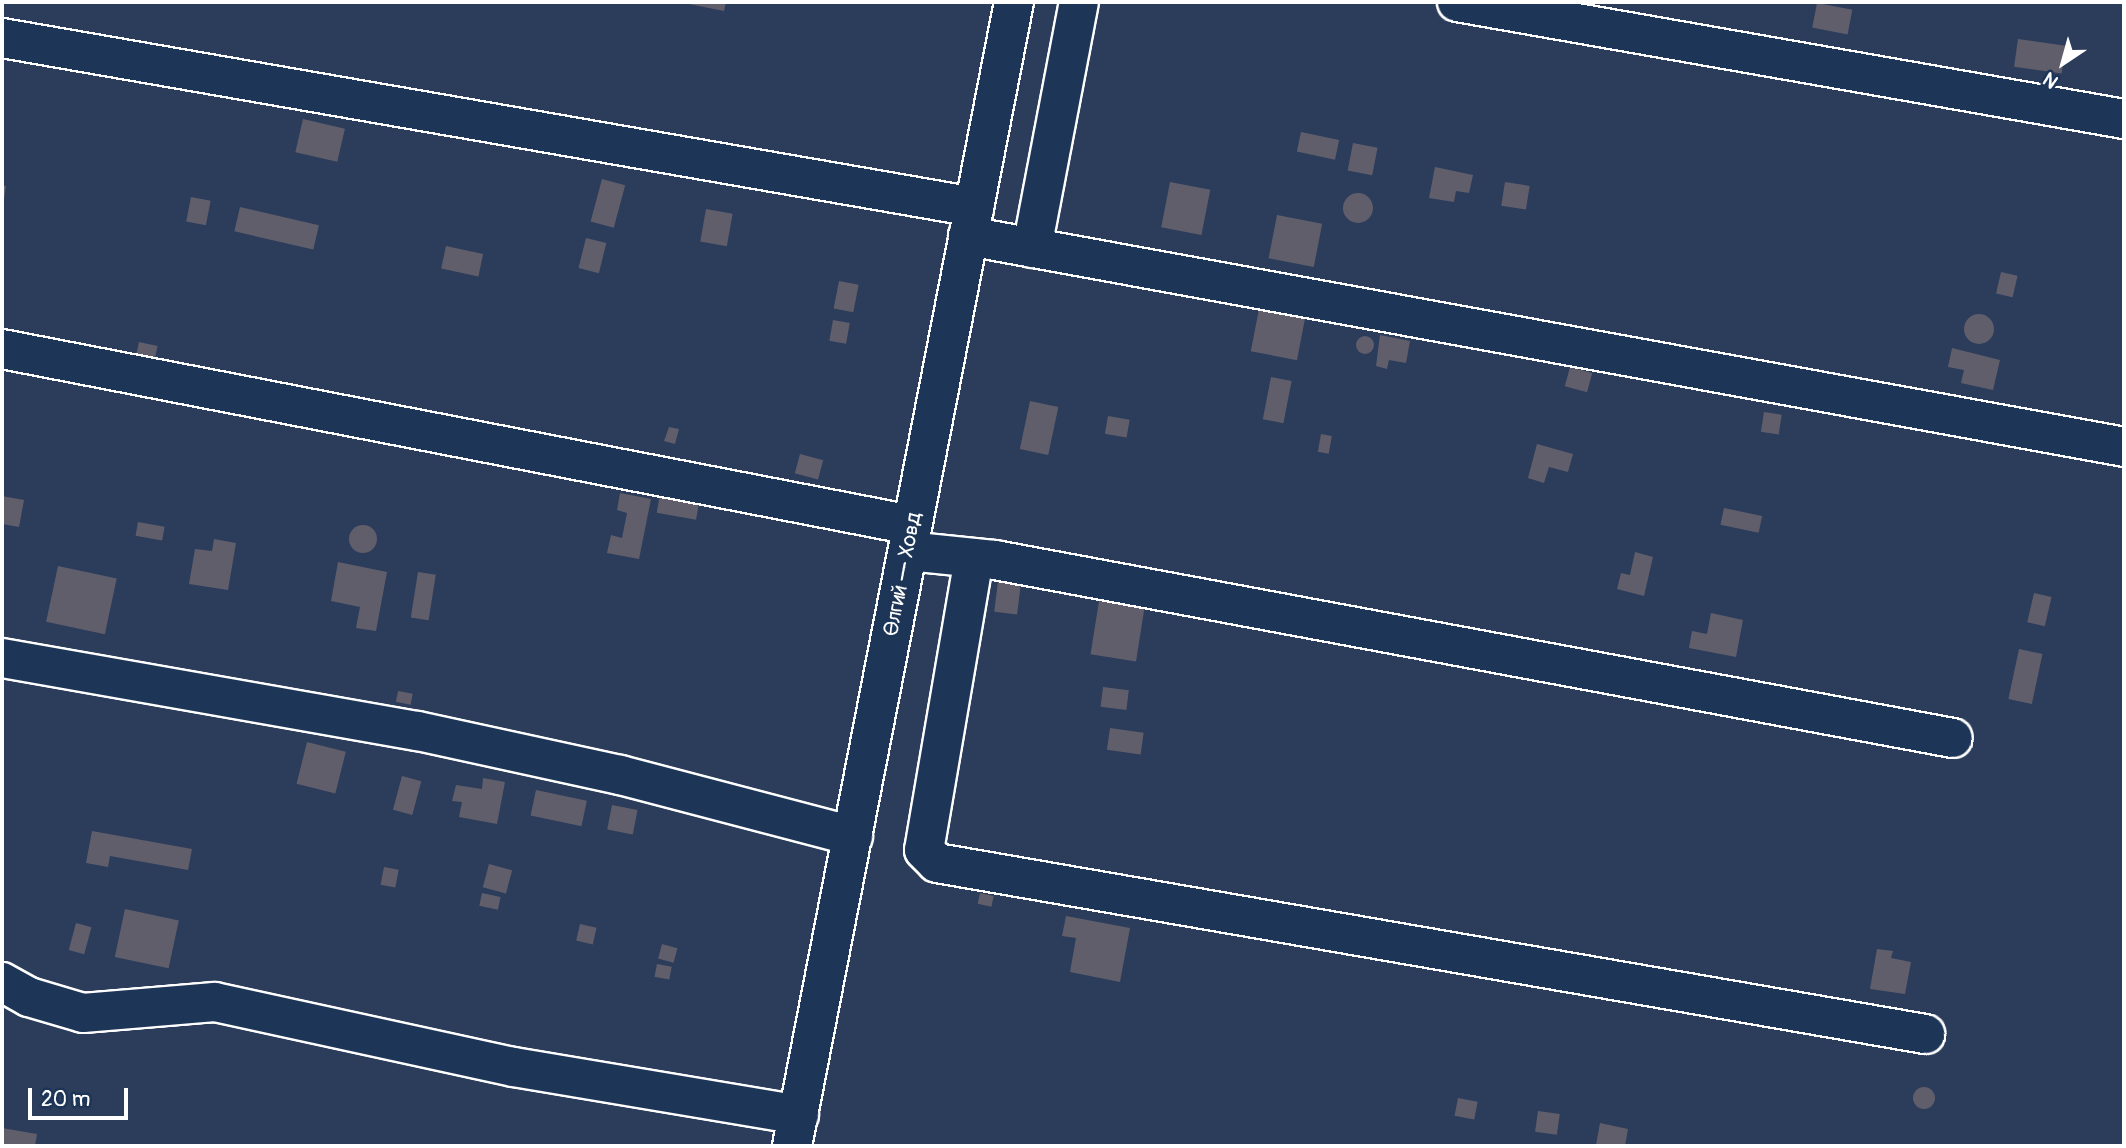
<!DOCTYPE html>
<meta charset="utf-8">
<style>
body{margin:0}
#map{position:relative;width:2126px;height:1148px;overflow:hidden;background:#2b3d5b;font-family:Pangolin,sans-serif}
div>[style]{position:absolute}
.building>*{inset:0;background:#615e6c;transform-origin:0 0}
.round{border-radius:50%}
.roads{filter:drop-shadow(2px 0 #fff) drop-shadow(-2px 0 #fff) drop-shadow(0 2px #fff) drop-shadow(0 -2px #fff)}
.street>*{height:38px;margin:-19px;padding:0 19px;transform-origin:19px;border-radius:19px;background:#1d3557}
.highway>*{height:38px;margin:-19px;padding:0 19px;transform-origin:19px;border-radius:19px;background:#1d3557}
span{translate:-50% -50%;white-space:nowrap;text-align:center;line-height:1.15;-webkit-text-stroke:5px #1d3557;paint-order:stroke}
.street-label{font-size:21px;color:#fff}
.frame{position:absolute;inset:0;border:4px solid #fff;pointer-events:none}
.north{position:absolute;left:2028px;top:28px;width:70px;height:70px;-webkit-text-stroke:5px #1d3557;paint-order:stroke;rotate:216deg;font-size:19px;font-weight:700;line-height:28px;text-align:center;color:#fff}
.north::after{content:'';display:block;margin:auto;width:24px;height:32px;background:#fff;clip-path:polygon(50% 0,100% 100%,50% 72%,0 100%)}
.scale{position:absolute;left:28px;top:1088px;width:100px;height:32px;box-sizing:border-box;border:4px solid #fff;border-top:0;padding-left:9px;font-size:21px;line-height:24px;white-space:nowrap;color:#fff;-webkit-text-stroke:5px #1d3557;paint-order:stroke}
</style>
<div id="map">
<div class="building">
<div style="clip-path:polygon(679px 2px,726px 2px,724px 11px)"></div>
<div style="left:1817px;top:3px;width:36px;height:25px;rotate:11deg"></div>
<div style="left:2018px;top:39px;width:48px;height:28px;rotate:8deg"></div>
<div style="left:303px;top:119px;width:43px;height:34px;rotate:13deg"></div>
<div style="left:1301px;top:132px;width:39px;height:20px;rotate:12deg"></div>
<div style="left:1353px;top:143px;width:25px;height:28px;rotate:11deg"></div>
<div style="clip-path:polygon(1435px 167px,1473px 175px,1469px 193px,1456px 191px,1454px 202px,1429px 198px)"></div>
<div style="left:602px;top:179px;width:24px;height:44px;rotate:15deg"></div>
<div style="left:1170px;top:182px;width:41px;height:46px;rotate:11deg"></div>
<div style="left:1505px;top:182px;width:25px;height:24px;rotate:9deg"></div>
<div style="clip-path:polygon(2px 185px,6px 186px,3px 206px,2px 206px)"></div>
<div class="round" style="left:1343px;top:193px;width:30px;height:30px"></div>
<div style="left:191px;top:197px;width:20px;height:25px;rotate:11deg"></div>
<div style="left:240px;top:207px;width:81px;height:25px;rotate:13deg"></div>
<div style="left:706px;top:209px;width:27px;height:33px;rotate:10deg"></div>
<div style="left:1277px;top:215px;width:46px;height:44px;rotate:11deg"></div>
<div style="left:586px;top:238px;width:21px;height:31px;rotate:14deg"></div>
<div style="left:446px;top:246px;width:38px;height:23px;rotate:12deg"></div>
<div style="left:2001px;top:272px;width:17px;height:22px;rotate:13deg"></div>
<div style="left:839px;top:281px;width:20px;height:28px;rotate:11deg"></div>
<div style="left:1259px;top:309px;width:47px;height:43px;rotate:11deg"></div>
<div class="round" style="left:1964px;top:314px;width:30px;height:30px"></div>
<div style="left:833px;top:320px;width:17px;height:21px;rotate:10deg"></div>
<div style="clip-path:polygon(1380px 335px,1410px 341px,1406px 363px,1389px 360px,1387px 369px,1376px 366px)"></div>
<div class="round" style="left:1356px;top:336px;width:18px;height:18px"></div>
<div style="left:139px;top:342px;width:19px;height:22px;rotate:12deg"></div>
<div style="clip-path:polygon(1952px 348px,2000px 360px,1993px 390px,1961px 383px,1964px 370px,1948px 367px)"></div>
<div style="left:1570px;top:367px;width:23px;height:20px;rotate:15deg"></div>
<div style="left:1271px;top:377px;width:21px;height:43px;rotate:11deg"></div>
<div style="left:1030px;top:401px;width:29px;height:49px;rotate:12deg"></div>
<div style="left:1764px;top:412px;width:18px;height:20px;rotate:9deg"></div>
<div style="left:1108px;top:416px;width:22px;height:18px;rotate:10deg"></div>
<div style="clip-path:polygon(669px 427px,679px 429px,675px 444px,664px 441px)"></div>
<div style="left:1321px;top:434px;width:11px;height:18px;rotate:10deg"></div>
<div style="clip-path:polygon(1537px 444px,1573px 454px,1568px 472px,1549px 467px,1544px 483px,1528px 478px)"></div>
<div style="left:800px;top:454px;width:24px;height:20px;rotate:15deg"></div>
<div style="clip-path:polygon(620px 493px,651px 499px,639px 559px,607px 553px,611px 535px,622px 538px,627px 513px,617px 510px)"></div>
<div style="left:660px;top:494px;width:40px;height:19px;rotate:10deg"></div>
<div style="clip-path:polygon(2px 496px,24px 500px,19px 527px,2px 524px)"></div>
<div style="left:1724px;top:508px;width:39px;height:17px;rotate:12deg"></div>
<div style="left:138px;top:522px;width:27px;height:14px;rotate:10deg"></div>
<div class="round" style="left:349px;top:525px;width:28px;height:28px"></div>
<div style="clip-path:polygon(214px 539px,236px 543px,228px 590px,189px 584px,195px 549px,212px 551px)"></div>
<div style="clip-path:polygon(1635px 552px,1653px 557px,1644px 596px,1617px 589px,1621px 573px,1630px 575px)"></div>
<div style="clip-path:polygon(338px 562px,387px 572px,376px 631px,356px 628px,360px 607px,331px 601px)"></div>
<div style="left:58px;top:566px;width:60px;height:57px;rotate:12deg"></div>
<div style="left:418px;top:572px;width:18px;height:46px;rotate:9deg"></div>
<div style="left:999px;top:573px;width:23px;height:39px;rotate:7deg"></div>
<div style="left:2034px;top:593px;width:18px;height:30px;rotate:13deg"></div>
<div style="left:1099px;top:601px;width:46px;height:54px;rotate:9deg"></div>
<div style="clip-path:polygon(1711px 613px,1743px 620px,1736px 657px,1689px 648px,1692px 631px,1707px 634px)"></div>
<div style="left:2019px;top:649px;width:24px;height:51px;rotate:12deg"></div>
<div style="left:1103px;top:687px;width:26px;height:20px;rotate:7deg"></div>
<div style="left:398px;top:691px;width:15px;height:11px;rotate:11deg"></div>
<div style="left:1110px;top:728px;width:34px;height:22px;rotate:8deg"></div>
<div style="left:307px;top:742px;width:40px;height:43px;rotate:14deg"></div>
<div style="left:402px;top:776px;width:20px;height:35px;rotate:15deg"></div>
<div style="clip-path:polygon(483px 778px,505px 782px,497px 824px,459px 817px,462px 802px,452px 801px,456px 785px,482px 789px)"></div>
<div style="left:536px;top:790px;width:52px;height:26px;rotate:12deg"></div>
<div style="left:612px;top:805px;width:26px;height:25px;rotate:11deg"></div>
<div style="clip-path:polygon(92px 831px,192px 849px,188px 870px,110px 856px,108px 867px,86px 863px)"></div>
<div style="left:489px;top:864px;width:24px;height:24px;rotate:15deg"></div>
<div style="left:384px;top:867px;width:15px;height:18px;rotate:11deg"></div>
<div style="left:482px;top:893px;width:19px;height:13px;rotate:12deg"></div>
<div style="left:980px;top:893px;width:14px;height:11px;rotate:12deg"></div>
<div style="left:125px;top:909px;width:55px;height:49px;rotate:12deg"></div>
<div style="clip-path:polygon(1066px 916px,1130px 928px,1120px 982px,1070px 972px,1076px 938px,1062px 936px)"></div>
<div style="left:76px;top:923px;width:16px;height:28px;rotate:15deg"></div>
<div style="left:580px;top:924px;width:17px;height:17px;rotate:13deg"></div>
<div style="left:662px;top:944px;width:16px;height:15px;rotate:15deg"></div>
<div style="clip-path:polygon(1877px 949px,1893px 951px,1891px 958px,1911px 962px,1905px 994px,1870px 989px)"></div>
<div style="left:657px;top:964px;width:15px;height:13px;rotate:11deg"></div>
<div class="round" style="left:1913px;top:1087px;width:22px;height:22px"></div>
<div style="left:1458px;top:1098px;width:20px;height:18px;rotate:11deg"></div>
<div style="left:1538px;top:1111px;width:22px;height:21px;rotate:8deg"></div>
<div style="clip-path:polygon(1600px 1123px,1628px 1129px,1625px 1146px,1596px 1145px)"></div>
<div style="clip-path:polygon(2px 1128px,37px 1134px,35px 1146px,2px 1146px)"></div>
</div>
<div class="roads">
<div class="street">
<div style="left:1457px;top:2px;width:677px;rotate:9.95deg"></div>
<div style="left:2px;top:38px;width:987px;rotate:9.86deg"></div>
<div style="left:968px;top:236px;width:1175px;rotate:10.34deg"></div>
<div style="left:1032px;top:248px;width:250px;rotate:-79.2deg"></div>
<div style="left:2px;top:349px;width:927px;rotate:10.95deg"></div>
<div style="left:908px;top:551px;width:87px;rotate:5.9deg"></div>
<div style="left:995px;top:560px;width:974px;rotate:10.53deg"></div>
<div style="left:974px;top:558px;width:296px;rotate:99.7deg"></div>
<div style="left:924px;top:850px;width:18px;rotate:45deg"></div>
<div style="left:937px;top:863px;width:1003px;rotate:9.82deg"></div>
<div style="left:2px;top:658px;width:422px;rotate:10deg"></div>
<div style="left:418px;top:731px;width:207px;rotate:12.3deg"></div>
<div style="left:620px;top:775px;width:241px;rotate:14.7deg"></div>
<div style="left:2px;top:982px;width:31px;rotate:29deg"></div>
<div style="left:29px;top:997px;width:56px;rotate:16.5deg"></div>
<div style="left:83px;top:1013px;width:132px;rotate:-4.8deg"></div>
<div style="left:215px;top:1002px;width:305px;rotate:12.3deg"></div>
<div style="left:513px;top:1067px;width:290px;rotate:9.5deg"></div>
</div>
<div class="highway">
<div style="left:792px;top:1146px;width:1165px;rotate:-79.02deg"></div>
</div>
</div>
<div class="street-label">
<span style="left:903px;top:574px;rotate:-79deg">Өлгий — Ховд</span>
</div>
<div class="frame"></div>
<div class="north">N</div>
<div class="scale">20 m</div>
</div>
